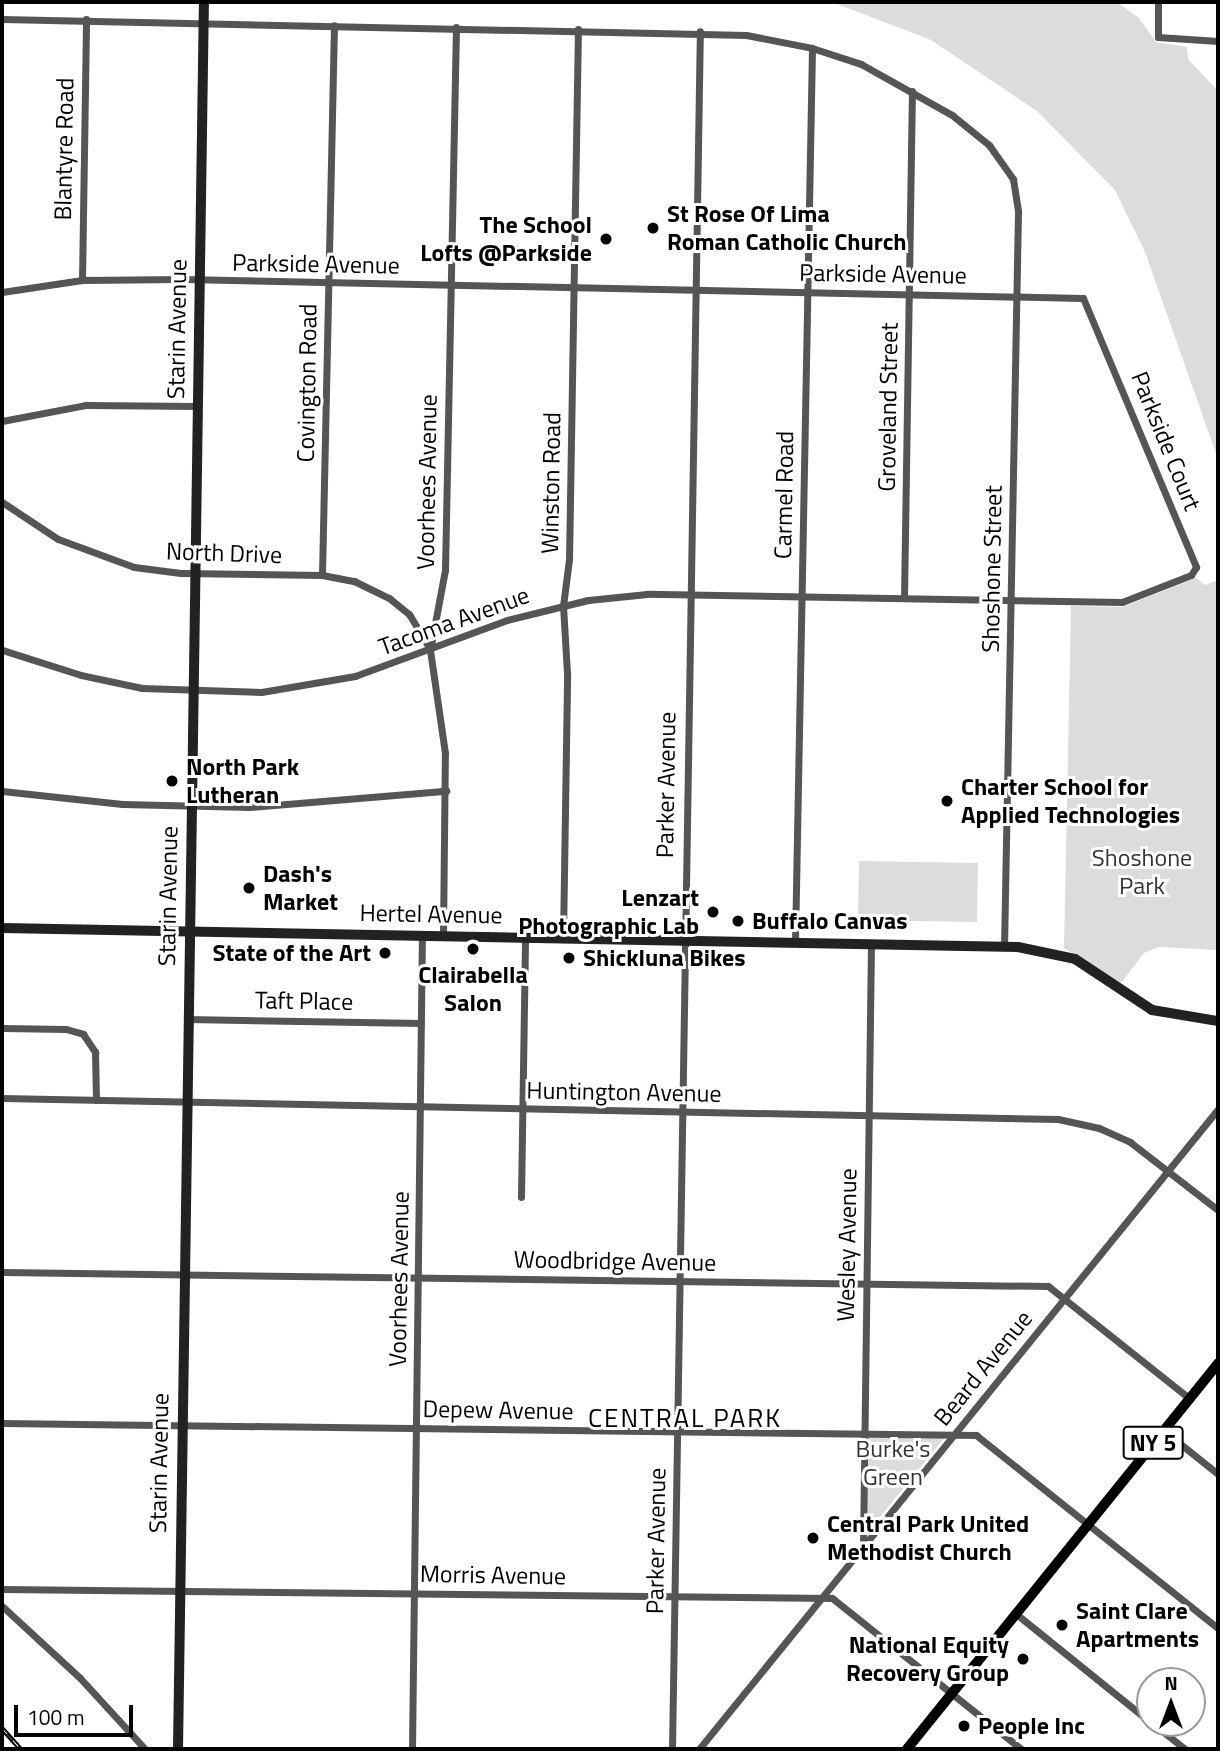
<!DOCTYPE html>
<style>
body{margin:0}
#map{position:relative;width:1220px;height:1751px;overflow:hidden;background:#fff;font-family:"Titillium Web",sans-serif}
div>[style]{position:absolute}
.green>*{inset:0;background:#dcdcdc;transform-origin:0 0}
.street>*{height:7px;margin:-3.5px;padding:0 3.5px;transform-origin:3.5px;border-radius:3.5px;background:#555}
.secondary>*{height:10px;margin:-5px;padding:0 5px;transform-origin:5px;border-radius:5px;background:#222}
.primary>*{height:10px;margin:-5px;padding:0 5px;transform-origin:5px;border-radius:5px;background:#000}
.rail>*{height:5px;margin-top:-2.5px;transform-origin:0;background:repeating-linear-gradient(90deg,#fff 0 8px,#000 0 16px);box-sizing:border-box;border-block:2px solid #000}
.dots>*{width:19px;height:19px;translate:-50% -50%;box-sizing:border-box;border:4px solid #fff;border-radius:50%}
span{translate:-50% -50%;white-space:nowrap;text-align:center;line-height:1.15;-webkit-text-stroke:6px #fff;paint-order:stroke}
.shield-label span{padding:2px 5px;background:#fff;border:2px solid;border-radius:5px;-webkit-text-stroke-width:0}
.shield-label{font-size:23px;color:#000;font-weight:700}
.street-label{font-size:24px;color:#000}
.poi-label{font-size:24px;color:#000;font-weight:700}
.left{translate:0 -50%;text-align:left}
.right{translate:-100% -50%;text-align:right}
.park-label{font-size:24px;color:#333}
.neighbourhood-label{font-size:26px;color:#000;letter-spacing:2px}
.frame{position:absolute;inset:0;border:4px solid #000;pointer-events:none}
.north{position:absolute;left:1136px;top:1667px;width:70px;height:70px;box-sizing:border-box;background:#fff;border:2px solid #999;border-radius:50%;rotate:0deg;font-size:19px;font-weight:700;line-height:28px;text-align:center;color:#000}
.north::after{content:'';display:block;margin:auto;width:24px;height:32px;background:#000;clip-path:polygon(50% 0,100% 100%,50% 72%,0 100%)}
.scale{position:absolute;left:14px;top:1705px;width:119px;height:32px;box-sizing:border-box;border:4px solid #000;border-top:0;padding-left:9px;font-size:21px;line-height:24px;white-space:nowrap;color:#000;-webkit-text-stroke:5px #fff;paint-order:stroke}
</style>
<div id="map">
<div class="green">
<div style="clip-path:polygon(832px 2px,1117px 2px,1139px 18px,1156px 42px,1187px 47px,1188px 59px,1218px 91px,1218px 459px,1145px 252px,1115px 190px,1037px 111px,931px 40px)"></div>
<div style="clip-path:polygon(1196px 578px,1205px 585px,1218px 580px,1218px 950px,1159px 947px,1144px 953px,1121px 983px,1064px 948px,1071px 606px,1123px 607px)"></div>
<div style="left:859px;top:861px;width:119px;height:59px;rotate:1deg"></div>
<div style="clip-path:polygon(869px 1438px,944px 1438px,867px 1533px)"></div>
</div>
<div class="street">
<div style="left:1158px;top:2px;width:35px;rotate:90deg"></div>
<div style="left:1158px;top:37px;width:60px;rotate:3.8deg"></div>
<div style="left:2px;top:19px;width:744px;rotate:1.23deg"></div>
<div style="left:746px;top:35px;width:67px;rotate:11.1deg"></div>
<div style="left:812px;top:48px;width:52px;rotate:18.1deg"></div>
<div style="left:861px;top:64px;width:104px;rotate:29.3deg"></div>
<div style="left:952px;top:115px;width:48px;rotate:39deg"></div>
<div style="left:989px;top:145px;width:42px;rotate:54.8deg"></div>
<div style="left:1013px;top:179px;width:33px;rotate:81deg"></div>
<div style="left:1018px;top:212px;width:735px;rotate:91.09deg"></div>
<div style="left:82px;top:280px;width:261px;rotate:-89.1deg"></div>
<div style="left:2px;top:292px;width:81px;rotate:-8.5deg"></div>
<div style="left:82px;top:280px;width:101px;rotate:-0.6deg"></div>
<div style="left:183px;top:279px;width:900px;rotate:1.21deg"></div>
<div style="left:1083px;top:298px;width:292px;rotate:67.2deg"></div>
<div style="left:1196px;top:567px;width:9px;rotate:122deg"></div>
<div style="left:1191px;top:575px;width:74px;rotate:158.6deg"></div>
<div style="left:1122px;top:602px;width:475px;rotate:-179deg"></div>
<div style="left:647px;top:594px;width:59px;rotate:174.2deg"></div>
<div style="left:588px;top:600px;width:83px;rotate:166.1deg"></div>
<div style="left:507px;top:620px;width:162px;rotate:159.8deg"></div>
<div style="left:355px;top:676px;width:95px;rotate:170.3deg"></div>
<div style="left:261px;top:692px;width:119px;rotate:-178.1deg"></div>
<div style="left:142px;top:688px;width:62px;rotate:-168deg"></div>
<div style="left:81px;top:675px;width:83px;rotate:-162.4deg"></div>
<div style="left:2px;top:421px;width:86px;rotate:-10.8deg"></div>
<div style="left:86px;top:405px;width:111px;rotate:0.5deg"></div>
<div style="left:2px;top:502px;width:67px;rotate:33.5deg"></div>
<div style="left:58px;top:539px;width:81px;rotate:20.2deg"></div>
<div style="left:134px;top:567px;width:47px;rotate:7.3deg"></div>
<div style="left:181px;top:573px;width:141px;rotate:0.8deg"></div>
<div style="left:322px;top:575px;width:33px;rotate:11deg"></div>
<div style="left:354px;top:581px;width:39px;rotate:26deg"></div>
<div style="left:389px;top:598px;width:26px;rotate:39deg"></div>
<div style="left:409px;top:614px;width:41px;rotate:59deg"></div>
<div style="left:322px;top:575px;width:550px;rotate:-88.75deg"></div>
<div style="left:904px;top:598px;width:507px;rotate:-89.1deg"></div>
<div style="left:2px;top:791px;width:121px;rotate:6.2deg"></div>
<div style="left:122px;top:804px;width:128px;rotate:1.3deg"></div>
<div style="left:250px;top:807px;width:197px;rotate:-4.7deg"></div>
<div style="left:443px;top:935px;width:182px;rotate:-89.4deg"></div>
<div style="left:445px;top:753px;width:104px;rotate:-98.3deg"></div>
<div style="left:430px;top:650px;width:81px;rotate:-79.4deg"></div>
<div style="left:445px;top:570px;width:543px;rotate:-88.84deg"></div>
<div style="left:563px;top:938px;width:265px;rotate:-89.1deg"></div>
<div style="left:567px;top:673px;width:67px;rotate:-93.4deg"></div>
<div style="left:563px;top:606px;width:47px;rotate:-82.7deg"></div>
<div style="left:569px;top:559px;width:530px;rotate:-89.03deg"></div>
<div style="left:795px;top:942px;width:894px;rotate:-88.91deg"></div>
<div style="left:187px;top:1019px;width:234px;rotate:1deg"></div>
<div style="left:2px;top:1028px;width:64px;rotate:0.9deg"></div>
<div style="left:66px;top:1029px;width:18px;rotate:16deg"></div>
<div style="left:83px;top:1034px;width:22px;rotate:56deg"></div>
<div style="left:95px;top:1052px;width:48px;rotate:88.8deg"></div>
<div style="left:2px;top:1098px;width:1056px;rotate:1.14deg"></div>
<div style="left:1058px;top:1119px;width:42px;rotate:12.4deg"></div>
<div style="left:1099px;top:1128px;width:34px;rotate:24deg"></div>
<div style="left:1130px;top:1142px;width:111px;rotate:37.7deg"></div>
<div style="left:521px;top:1197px;width:260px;rotate:-89.1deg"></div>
<div style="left:2px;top:1272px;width:1046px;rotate:0.77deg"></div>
<div style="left:1048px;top:1286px;width:180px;rotate:38.5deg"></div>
<div style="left:2px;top:1423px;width:974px;rotate:0.71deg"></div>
<div style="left:976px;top:1435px;width:310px;rotate:38.6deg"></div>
<div style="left:1163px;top:1430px;width:70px;rotate:38.7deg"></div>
<div style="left:863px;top:1547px;width:603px;rotate:-89.24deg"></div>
<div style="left:2px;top:1589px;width:830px;rotate:0.62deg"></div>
<div style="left:832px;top:1598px;width:242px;rotate:38.6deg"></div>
<div style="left:2px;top:1606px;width:106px;rotate:42.7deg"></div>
<div style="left:80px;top:1678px;width:96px;rotate:47.5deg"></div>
<div style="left:1015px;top:1613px;width:174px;rotate:38.9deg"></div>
<div style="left:1152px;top:1723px;width:42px;rotate:38.2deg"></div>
<div style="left:412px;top:1749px;width:814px;rotate:-89.3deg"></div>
<div style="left:672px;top:1749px;width:1718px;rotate:-89.07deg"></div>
<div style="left:699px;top:1749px;width:824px;rotate:-50.96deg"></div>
</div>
<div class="secondary">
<div style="left:2px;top:928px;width:1016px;rotate:1.07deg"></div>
<div style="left:1018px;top:947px;width:58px;rotate:11.9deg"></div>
<div style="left:1075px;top:959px;width:92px;rotate:33.5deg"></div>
<div style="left:1152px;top:1010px;width:67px;rotate:9.5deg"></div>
<div style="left:178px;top:1749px;width:1747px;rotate:-89.15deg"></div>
</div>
<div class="primary">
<div style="left:907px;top:1749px;width:496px;rotate:-51.1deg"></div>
</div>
<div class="rail">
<div style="left:2px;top:1728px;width:28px;rotate:48deg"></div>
</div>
<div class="dots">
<div style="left:653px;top:228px;background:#000"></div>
<div style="left:606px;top:239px;background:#000"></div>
<div style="left:172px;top:781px;background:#000"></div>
<div style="left:947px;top:801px;background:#000"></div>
<div style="left:249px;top:888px;background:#000"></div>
<div style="left:713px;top:912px;background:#000"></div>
<div style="left:738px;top:921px;background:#000"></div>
<div style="left:473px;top:949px;background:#000"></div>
<div style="left:385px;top:953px;background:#000"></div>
<div style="left:569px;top:958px;background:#000"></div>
<div style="left:813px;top:1538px;background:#000"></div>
<div style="left:1062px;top:1625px;background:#000"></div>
<div style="left:1023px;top:1659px;background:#000"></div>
<div style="left:964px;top:1726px;background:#000"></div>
</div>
<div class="shield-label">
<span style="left:1153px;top:1443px">NY 5</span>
</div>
<div class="street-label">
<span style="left:64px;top:149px;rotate:-89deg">Blantyre Road</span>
<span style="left:316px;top:264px;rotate:1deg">Parkside Avenue</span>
<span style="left:883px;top:274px;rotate:1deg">Parkside Avenue</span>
<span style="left:177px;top:329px;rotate:-89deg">Starin Avenue</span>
<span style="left:307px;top:383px;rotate:-89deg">Covington Road</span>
<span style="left:888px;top:407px;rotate:-89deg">Groveland Street</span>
<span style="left:1166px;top:441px;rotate:68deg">Parkside Court</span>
<span style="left:427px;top:482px;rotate:-89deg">Voorhees Avenue</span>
<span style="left:551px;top:483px;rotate:-89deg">Winston Road</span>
<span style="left:784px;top:495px;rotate:-89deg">Carmel Road</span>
<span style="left:224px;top:553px;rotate:2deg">North Drive</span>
<span style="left:992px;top:569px;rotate:-89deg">Shoshone Street</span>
<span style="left:454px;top:621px;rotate:-20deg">Tacoma Avenue</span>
<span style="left:666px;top:785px;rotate:-89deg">Parker Avenue</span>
<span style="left:168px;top:896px;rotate:-89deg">Starin Avenue</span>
<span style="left:431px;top:914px;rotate:1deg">Hertel Avenue</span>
<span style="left:304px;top:1001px;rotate:1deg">Taft Place</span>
<span style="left:624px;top:1092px;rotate:1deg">Huntington Avenue</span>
<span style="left:847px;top:1245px;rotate:-89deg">Wesley Avenue</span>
<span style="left:615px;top:1261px;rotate:1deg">Woodbridge Avenue</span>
<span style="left:399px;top:1279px;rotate:-89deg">Voorhees Avenue</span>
<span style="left:983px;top:1368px;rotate:-51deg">Beard Avenue</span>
<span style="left:498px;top:1410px;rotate:1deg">Depew Avenue</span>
<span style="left:159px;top:1463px;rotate:-89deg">Starin Avenue</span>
<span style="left:656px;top:1541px;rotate:-89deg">Parker Avenue</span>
<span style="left:493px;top:1575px;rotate:1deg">Morris Avenue</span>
</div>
<div class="poi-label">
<span class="left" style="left:667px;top:228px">St Rose Of Lima<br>Roman Catholic Church</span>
<span class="right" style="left:592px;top:239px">The School<br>Lofts @Parkside</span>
<span class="left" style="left:186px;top:781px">North Park<br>Lutheran</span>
<span class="left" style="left:961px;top:801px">Charter School for<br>Applied Technologies</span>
<span class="left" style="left:263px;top:888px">Dash's<br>Market</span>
<span class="right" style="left:699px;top:912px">Lenzart<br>Photographic Lab</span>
<span class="left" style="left:752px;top:921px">Buffalo Canvas</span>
<span class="right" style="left:371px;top:953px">State of the Art</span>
<span class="left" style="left:583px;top:958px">Shickluna Bikes</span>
<span style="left:473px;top:989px">Clairabella<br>Salon</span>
<span class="left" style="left:827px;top:1538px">Central Park United<br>Methodist Church</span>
<span class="left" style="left:1076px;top:1625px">Saint Clare<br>Apartments</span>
<span class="right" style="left:1009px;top:1659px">National Equity<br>Recovery Group</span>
<span class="left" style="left:978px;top:1726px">People Inc</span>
</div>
<div class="park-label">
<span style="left:1142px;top:872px">Shoshone<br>Park</span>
<span style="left:893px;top:1463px">Burke's<br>Green</span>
</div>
<div class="neighbourhood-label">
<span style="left:685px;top:1418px">CENTRAL PARK</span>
</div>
<div class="frame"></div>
<div class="north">N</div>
<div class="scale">100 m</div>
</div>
